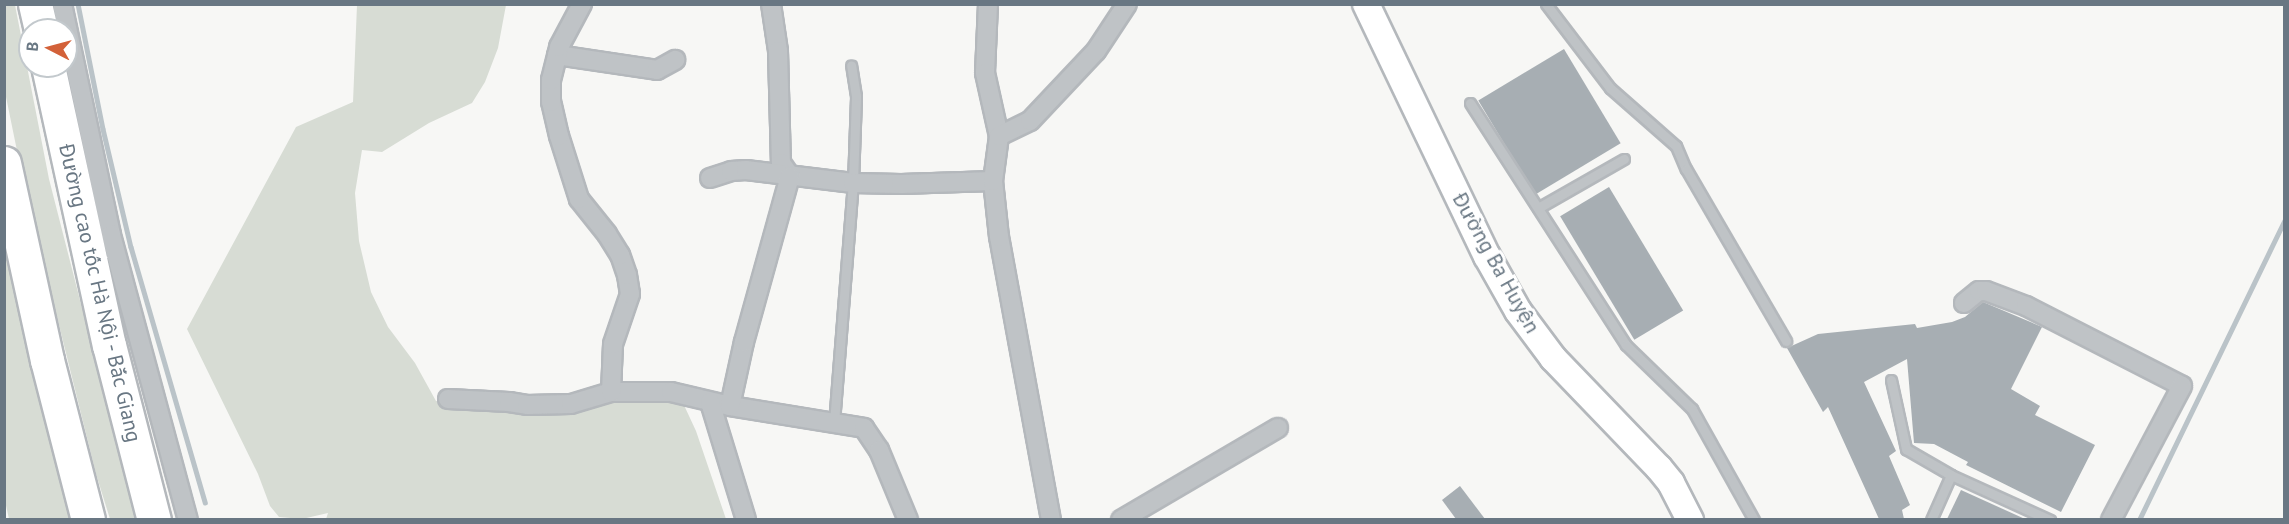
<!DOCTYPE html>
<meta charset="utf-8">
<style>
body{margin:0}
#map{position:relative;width:2289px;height:524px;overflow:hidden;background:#f7f7f5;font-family:"PT Sans",sans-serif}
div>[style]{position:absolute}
.green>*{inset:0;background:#d7dcd4}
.stream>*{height:4.5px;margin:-2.25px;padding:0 2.25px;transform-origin:2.25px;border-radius:2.25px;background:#bac3c8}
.building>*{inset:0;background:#a7aeb3;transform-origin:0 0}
.roads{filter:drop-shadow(2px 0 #b4b8bc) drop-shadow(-2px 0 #b4b8bc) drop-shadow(0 2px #b4b8bc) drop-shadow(0 -2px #b4b8bc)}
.lane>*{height:9px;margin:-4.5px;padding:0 4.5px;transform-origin:4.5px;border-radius:4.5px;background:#bfc3c6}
.street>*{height:18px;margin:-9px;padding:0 9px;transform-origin:9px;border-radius:9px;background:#bfc3c6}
.secondary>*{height:26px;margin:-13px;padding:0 13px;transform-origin:13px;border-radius:13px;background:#fff}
.highway>*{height:33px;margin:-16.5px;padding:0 16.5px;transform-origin:16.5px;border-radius:16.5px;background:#fff}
span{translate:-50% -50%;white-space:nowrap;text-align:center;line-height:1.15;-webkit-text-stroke:6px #fff;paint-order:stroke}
.street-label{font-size:21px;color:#697783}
.frame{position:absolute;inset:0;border:6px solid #697783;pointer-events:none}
.north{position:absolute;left:18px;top:18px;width:60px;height:60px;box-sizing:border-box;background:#fff;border:2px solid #c3c9cd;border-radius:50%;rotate:276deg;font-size:16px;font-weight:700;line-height:24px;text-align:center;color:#697783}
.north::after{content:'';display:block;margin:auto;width:21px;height:27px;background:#d36139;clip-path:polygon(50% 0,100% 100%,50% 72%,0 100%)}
</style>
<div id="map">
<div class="green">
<div style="clip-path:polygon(4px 5px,15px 5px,49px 179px,136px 519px,110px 519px,96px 474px,23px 180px,5px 92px)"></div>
<div style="clip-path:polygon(357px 5px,506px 5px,498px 48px,485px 82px,472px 103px,429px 123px,382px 152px,362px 150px,355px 193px,359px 241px,371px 292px,388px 327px,415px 363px,436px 401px,475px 406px,613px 398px,683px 403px,696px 431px,726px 519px,326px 519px,328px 513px,302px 519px,279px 517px,270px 506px,258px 474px,187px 329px,296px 127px,353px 102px)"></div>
<div style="clip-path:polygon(4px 217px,75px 519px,9px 519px,5px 501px)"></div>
</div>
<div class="stream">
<div style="left:78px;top:4px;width:127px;rotate:78.7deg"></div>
<div style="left:103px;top:129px;width:121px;rotate:76.7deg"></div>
<div style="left:131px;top:247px;width:266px;rotate:73.8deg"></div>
<div style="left:2139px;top:520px;width:332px;rotate:-64.1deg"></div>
</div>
<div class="building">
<div style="left:1564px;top:49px;width:110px;height:100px;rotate:59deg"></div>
<div style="left:1609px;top:187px;width:144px;height:57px;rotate:59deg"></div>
<div style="clip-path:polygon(1983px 302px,2042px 327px,2011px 389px,2040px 406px,2035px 415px,2095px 445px,2061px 512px,1966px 465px,1968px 462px,1934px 444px,1914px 443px,1907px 359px,1864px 382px,1896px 451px,1889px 456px,1910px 505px,1902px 510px,1904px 519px,1879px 519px,1828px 407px,1823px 412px,1787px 348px,1818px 334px,1915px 324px,1917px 328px,1952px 322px,1965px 317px)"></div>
<div style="clip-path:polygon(1460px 486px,1485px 519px,1456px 519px,1442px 500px)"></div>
<div style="clip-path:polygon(1961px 490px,2025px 519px,1947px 519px)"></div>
</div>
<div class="roads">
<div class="lane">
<div style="left:1546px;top:4px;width:106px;rotate:52.7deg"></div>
<div style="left:1610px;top:88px;width:88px;rotate:41.3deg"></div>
<div style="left:1676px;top:146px;width:25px;rotate:67deg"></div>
<div style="left:1686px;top:169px;width:199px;rotate:59.8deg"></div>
<div style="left:1470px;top:103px;width:288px;rotate:57.2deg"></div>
<div style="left:1626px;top:345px;width:92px;rotate:44.1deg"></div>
<div style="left:1692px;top:409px;width:127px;rotate:60.8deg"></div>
<div style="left:1538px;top:208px;width:99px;rotate:-29.7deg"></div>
<div style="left:1891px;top:380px;width:71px;rotate:77.7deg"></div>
<div style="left:1906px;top:449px;width:52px;rotate:30deg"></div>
<div style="left:1951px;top:475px;width:49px;rotate:114deg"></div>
<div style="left:834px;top:423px;width:241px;rotate:-85.5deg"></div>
<div style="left:853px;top:183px;width:87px;rotate:-88deg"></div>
<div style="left:856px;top:96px;width:31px;rotate:-99deg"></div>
<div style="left:1951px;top:475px;width:109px;rotate:24.4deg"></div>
</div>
<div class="street">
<div style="left:62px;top:4px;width:236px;rotate:78deg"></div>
<div style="left:111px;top:235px;width:295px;rotate:74.9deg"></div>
<div style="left:771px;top:4px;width:48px;rotate:81.5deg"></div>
<div style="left:778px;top:51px;width:112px;rotate:88.5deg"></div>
<div style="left:781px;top:163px;width:16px;rotate:55deg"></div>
<div style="left:988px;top:4px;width:69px;rotate:92.5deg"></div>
<div style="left:985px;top:73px;width:65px;rotate:77.5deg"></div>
<div style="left:557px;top:55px;width:101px;rotate:8.5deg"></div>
<div style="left:657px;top:70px;width:21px;rotate:-29deg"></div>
<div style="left:710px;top:178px;width:22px;rotate:-18deg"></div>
<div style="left:731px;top:171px;width:15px;rotate:-4deg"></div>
<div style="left:746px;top:170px;width:108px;rotate:6.9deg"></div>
<div style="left:853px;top:183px;width:48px;rotate:1.2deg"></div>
<div style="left:901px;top:184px;width:92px;rotate:-1.9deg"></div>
<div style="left:1964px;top:303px;width:19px;rotate:-39deg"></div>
<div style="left:1979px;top:291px;width:7px"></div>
<div style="left:1986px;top:291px;width:43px;rotate:20.6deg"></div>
<div style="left:2026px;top:306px;width:175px;rotate:27.1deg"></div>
<div style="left:2182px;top:386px;width:152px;rotate:117.9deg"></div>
<div style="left:611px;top:392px;width:60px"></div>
<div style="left:671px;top:392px;width:61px;rotate:13.3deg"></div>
<div style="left:730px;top:406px;width:136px;rotate:9.3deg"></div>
<div style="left:864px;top:428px;width:27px;rotate:56deg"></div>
<div style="left:879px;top:450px;width:76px;rotate:67.5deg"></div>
<div style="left:448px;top:399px;width:61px;rotate:2.8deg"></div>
<div style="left:509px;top:402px;width:18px;rotate:9deg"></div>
<div style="left:527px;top:405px;width:44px;rotate:-1.3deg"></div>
<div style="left:571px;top:404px;width:42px;rotate:-16.7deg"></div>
<div style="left:611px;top:392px;width:48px;rotate:-87.6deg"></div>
<div style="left:613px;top:344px;width:53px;rotate:-71.2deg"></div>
<div style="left:630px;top:294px;width:19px;rotate:-99deg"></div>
<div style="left:627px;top:275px;width:21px;rotate:-109deg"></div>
<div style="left:620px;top:255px;width:25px;rotate:-122deg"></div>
<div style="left:607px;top:234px;width:45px;rotate:-128.7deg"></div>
<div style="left:579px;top:199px;width:66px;rotate:-107.6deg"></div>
<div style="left:559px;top:136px;width:35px;rotate:-103deg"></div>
<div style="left:551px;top:102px;width:22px;rotate:-90deg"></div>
<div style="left:551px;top:80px;width:34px;rotate:-76deg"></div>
<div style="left:559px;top:47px;width:49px;rotate:-61.9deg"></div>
<div style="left:710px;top:402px;width:123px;rotate:73deg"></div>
<div style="left:730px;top:406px;width:66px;rotate:-77.7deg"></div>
<div style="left:744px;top:342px;width:172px;rotate:-74.5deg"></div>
<div style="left:1051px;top:520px;width:288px;rotate:-100.4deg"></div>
<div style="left:999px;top:237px;width:56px;rotate:-96.1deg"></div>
<div style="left:993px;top:181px;width:45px;rotate:-82.4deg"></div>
<div style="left:999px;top:136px;width:34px;rotate:-26deg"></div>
<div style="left:1030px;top:121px;width:96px;rotate:-46.7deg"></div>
<div style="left:1096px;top:51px;width:56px;rotate:-56.6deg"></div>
<div style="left:1121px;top:520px;width:182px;rotate:-30.4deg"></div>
</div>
<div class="secondary">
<div style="left:1366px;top:4px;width:280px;rotate:64.4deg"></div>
<div style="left:1487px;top:256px;width:63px;rotate:60.6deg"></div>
<div style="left:1518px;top:311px;width:59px;rotate:53.3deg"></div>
<div style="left:1553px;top:358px;width:153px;rotate:46.1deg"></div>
<div style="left:1659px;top:468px;width:19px;rotate:51deg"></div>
<div style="left:1671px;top:483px;width:42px;rotate:62.8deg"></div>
</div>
<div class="highway">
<div style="left:35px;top:4px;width:27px;rotate:77deg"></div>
<div style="left:48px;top:66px;width:286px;rotate:77.7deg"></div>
<div style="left:109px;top:345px;width:181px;rotate:75.6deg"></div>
<div style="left:4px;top:163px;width:202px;rotate:77.7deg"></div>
<div style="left:47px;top:360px;width:165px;rotate:75.6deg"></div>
</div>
</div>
<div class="street-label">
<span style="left:1496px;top:263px;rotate:61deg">Đường Ba Huyện</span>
<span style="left:100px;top:293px;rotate:77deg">Đường cao tốc Hà Nội - Bắc Giang</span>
</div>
<div class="frame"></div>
<div class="north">B</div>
</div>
